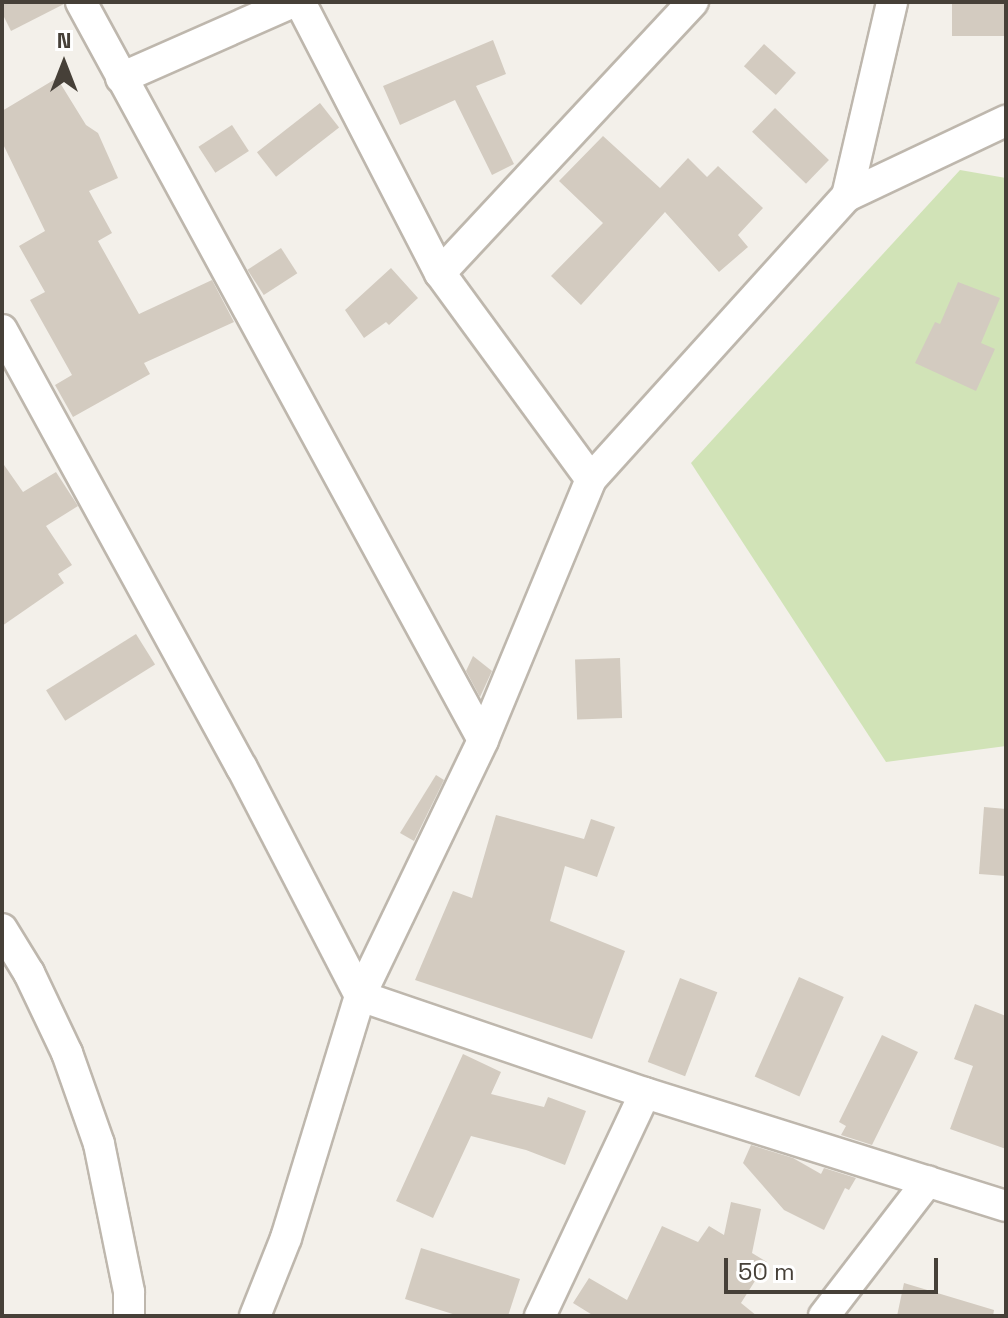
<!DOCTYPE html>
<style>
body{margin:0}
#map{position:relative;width:1008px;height:1318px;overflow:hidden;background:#f3f0ea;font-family:"Space Grotesk",sans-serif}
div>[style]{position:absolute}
.green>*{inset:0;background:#d1e3b7}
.building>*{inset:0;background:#d3cbc0;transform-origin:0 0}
.roads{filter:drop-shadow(2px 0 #beb7ad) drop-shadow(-2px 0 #beb7ad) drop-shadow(0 2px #beb7ad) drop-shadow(0 -2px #beb7ad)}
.minor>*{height:30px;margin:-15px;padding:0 15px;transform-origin:15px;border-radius:15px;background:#fff}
span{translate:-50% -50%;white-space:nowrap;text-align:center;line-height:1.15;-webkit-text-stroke:6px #fff;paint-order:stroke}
.frame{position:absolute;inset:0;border:4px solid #464038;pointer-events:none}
.north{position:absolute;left:24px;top:24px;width:80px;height:80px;-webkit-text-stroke:6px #fff;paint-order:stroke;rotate:0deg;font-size:22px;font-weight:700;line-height:32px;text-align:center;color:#464038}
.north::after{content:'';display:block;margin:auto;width:28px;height:36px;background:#464038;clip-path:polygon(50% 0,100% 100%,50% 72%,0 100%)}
.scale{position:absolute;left:724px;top:1258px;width:214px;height:36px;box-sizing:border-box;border:4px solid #464038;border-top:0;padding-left:10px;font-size:24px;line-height:28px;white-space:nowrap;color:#464038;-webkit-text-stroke:6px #fff;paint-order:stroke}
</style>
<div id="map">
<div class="green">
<div style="clip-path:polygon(960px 170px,1006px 178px,1006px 746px,886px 762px,691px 463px)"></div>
</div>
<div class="building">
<div style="clip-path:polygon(2px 2px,63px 2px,64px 4px,11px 31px,2px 13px)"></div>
<div style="left:952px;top:2px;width:54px;height:34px"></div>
<div style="clip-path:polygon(493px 40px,506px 74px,476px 86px,514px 164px,492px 175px,455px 100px,400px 125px,383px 86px)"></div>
<div style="left:764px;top:44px;width:43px;height:30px;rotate:42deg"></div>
<div style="clip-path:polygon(57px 78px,86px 125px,98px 133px,118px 178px,89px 191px,112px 233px,98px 241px,139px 314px,212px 280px,234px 322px,144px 363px,150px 374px,73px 417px,55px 385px,72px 375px,30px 300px,45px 292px,19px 246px,45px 231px,2px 142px,2px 111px)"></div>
<div style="left:320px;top:103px;width:31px;height:80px;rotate:52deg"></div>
<div style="left:775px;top:108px;width:75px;height:33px;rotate:44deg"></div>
<div style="left:232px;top:125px;width:31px;height:40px;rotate:57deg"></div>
<div style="clip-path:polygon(603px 136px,660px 188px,688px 158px,707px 177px,718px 166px,763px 208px,738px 235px,748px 247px,719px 272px,665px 212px,581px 305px,551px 276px,603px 223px,559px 181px)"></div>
<div style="left:281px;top:248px;width:30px;height:40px;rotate:57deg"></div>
<div style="clip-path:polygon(391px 268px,418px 298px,389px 325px,386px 322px,364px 338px,345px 310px)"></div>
<div style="clip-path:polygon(958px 282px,1000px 298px,981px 343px,995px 349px,976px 391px,915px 363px,935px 322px,940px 324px)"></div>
<div style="clip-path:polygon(2px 462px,23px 492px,56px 472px,78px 506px,46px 526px,72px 565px,58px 574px,64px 583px,2px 626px)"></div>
<div style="left:136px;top:634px;width:36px;height:106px;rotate:58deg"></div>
<div style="clip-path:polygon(473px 656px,492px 671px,480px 697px,466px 671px)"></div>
<div style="left:620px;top:658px;width:60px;height:45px;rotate:88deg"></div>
<div style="clip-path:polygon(436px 775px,444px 780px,414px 841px,400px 833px)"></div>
<div style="clip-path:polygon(984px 807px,1006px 809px,1006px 876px,979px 874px)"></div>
<div style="clip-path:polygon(496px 815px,584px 839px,591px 819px,615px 827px,597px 877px,565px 866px,550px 921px,625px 951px,592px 1039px,415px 980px,453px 891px,472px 898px)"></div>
<div style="left:799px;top:977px;width:49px;height:109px;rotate:24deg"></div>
<div style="left:680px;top:978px;width:40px;height:90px;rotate:21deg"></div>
<div style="clip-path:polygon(975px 1004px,1006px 1016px,1006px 1149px,950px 1129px,973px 1066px,954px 1059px)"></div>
<div style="clip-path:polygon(882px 1035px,918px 1052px,872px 1145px,841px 1135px,846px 1126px,839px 1122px)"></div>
<div style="clip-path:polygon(463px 1054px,501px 1072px,491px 1094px,544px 1107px,548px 1097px,586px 1111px,565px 1165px,526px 1150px,471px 1136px,433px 1218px,396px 1201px)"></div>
<div style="clip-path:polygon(751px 1145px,793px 1158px,821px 1174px,824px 1168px,856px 1178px,849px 1190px,845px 1188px,824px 1230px,784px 1210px,743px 1163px)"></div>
<div style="clip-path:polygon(731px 1202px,761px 1209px,752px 1253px,767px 1262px,741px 1303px,757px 1316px,594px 1316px,573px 1303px,589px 1278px,627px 1300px,662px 1226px,698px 1242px,709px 1226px,724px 1235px)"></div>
<div style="clip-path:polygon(421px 1248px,520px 1279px,508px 1316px,459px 1316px,405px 1299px)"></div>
<div style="clip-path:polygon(904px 1283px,994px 1310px,993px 1316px,897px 1316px)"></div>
</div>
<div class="roads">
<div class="minor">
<div style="left:81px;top:2px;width:840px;rotate:61.42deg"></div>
<div style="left:300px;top:2px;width:305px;rotate:62.7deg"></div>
<div style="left:440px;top:273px;width:255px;rotate:53.8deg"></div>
<div style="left:121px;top:78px;width:188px;rotate:-23.8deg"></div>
<div style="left:847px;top:196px;width:199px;rotate:-76.9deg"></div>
<div style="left:440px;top:273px;width:371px;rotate:-47deg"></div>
<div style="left:2px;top:330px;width:499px;rotate:61.3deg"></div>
<div style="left:242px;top:768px;width:257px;rotate:62.6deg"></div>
<div style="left:360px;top:996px;width:301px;rotate:18.8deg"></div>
<div style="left:645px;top:1093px;width:378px;rotate:17.4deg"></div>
<div style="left:2px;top:929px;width:52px;rotate:58.5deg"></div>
<div style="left:29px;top:973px;width:89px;rotate:64.6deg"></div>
<div style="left:67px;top:1053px;width:96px;rotate:70.6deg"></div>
<div style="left:99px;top:1144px;width:151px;rotate:78.5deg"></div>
<div style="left:129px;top:1292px;width:24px;rotate:90deg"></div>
<div style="left:255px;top:1316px;width:84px;rotate:-68.3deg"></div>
<div style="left:286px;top:1238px;width:253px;rotate:-73deg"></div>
<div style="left:360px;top:996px;width:284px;rotate:-64.3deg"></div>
<div style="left:483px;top:740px;width:282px;rotate:-67.5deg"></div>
<div style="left:591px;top:479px;width:382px;rotate:-47.9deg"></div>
<div style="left:847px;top:196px;width:176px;rotate:-25.3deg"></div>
<div style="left:540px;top:1316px;width:246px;rotate:-64.8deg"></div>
<div style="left:824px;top:1316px;width:170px;rotate:-52.4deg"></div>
</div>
</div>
<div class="frame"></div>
<div class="north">N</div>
<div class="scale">50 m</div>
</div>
